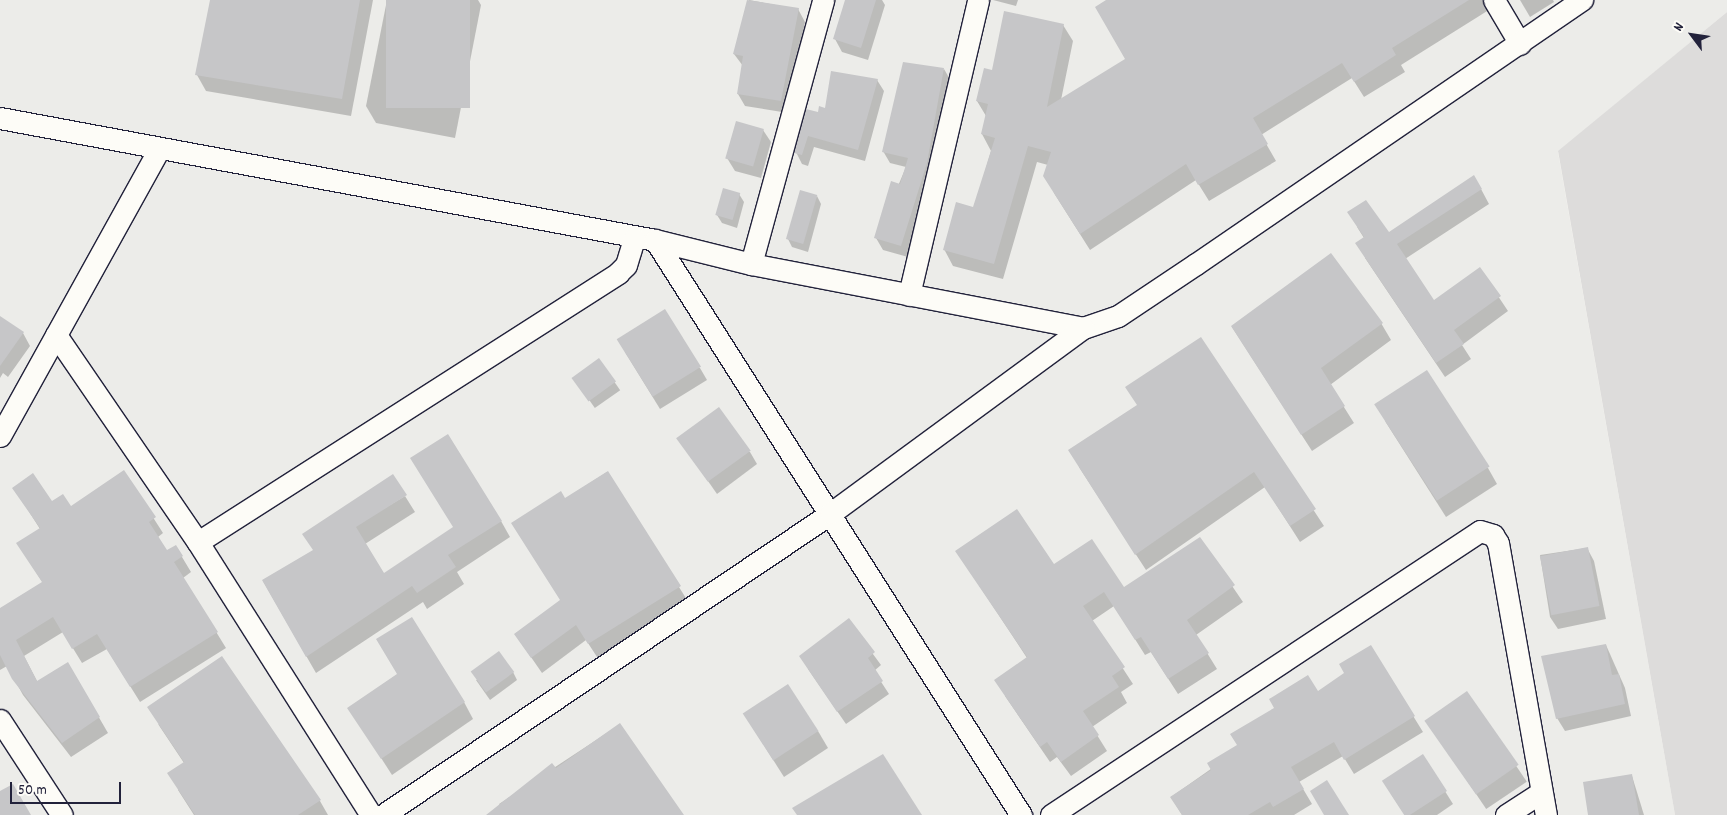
<!DOCTYPE html>
<style>
body{margin:0}
#map{position:relative;width:1727px;height:815px;overflow:hidden;background:#fdfcf7;font-family:Dekko,sans-serif}
div>[style]{position:absolute}
.built>*{inset:0;background:#ecece9}
.green>*{inset:0;background:#dddcdb}
.shadow>*{inset:0;background:#0003;transform-origin:0 0}
.building>*{inset:0;background:#c6c6c8;transform-origin:0 0}
.roads{filter:drop-shadow(1px 0 #22223b) drop-shadow(-1px 0 #22223b) drop-shadow(0 1px #22223b) drop-shadow(0 -1px #22223b)}
.minor>*{height:21px;margin:-10.5px;padding:0 10.5px;transform-origin:10.5px;border-radius:10.5px;background:#fdfcf7}
span{translate:-50% -50%;white-space:nowrap;text-align:center;line-height:1.15;-webkit-text-stroke:4px #fdfcf7;paint-order:stroke}
.north{position:absolute;left:1667px;top:10px;width:50px;height:50px;-webkit-text-stroke:4px #fdfcf7;paint-order:stroke;rotate:301deg;font-size:14px;font-weight:700;line-height:20px;text-align:center;color:#22223b}
.north::after{content:'';display:block;margin:auto;width:18px;height:22px;background:#22223b;clip-path:polygon(50% 0,100% 100%,50% 72%,0 100%)}
.scale{position:absolute;left:10px;top:782px;width:111px;height:22px;box-sizing:border-box;border:2px solid #22223b;border-top:0;padding-left:6px;font-size:15px;line-height:18px;white-space:nowrap;color:#22223b;-webkit-text-stroke:4px #fdfcf7;paint-order:stroke}
</style>
<div id="map">
<div class="built">
<div style="clip-path:polygon(0 0,1727px 0,1727px 12px,1558px 152px,1675px 815px,0 815px)"></div>
</div>
<div class="green">
<div style="clip-path:polygon(1727px 12px,1727px 815px,1675px 815px,1558px 151px)"></div>
</div>
<div class="shadow">
<div style="clip-path:polygon(211px 0,373px 0,351px 116px,206px 91px,197px 75px)"></div>
<div style="clip-path:polygon(387px 0,478px 0,481px 5px,455px 138px,376px 123px,366px 106px)"></div>
<div style="clip-path:polygon(749px 0,798px 9px,805px 22px,788px 113px,745px 106px,738px 94px,743px 66px,734px 54px)"></div>
<div style="clip-path:polygon(847px 0,882px 0,885px 5px,868px 60px,842px 52px,835px 39px)"></div>
<div style="clip-path:polygon(993px 0,1018px 0,1016px 6px)"></div>
<div style="clip-path:polygon(1108px 0,1488px 0,1492px 8px,1401px 65px,1405px 72px,1364px 97px,1352px 78px,1261px 135px,1276px 161px,1209px 201px,1196px 180px,1090px 250px,1054px 193px,1048px 165px,1037px 162px,1003px 279px,953px 266px,944px 249px,974px 209px,991px 151px,982px 134px,986px 116px,977px 101px,993px 72px,1063px 25px,1073px 41px,1061px 100px,1127px 60px)"></div>
<div style="clip-path:polygon(1520px 0,1553px 0,1554px 2px,1530px 17px)"></div>
<div style="clip-path:polygon(944px 69px,951px 81px,908px 257px,883px 250px,876px 238px,906px 167px,890px 163px,883px 151px)"></div>
<div style="clip-path:polygon(877px 80px,884px 91px,865px 161px,814px 147px,808px 166px,802px 164px,796px 152px,826px 110px)"></div>
<div style="clip-path:polygon(763px 130px,771px 142px,761px 178px,735px 171px,727px 158px)"></div>
<div style="clip-path:polygon(1481px 189px,1489px 204px,1405px 259px,1434px 302px,1480px 269px,1508px 311px,1462px 345px,1471px 359px,1445px 377px,1365px 258px,1364px 238px,1357px 227px,1389px 234px)"></div>
<div style="clip-path:polygon(739px 194px,744px 202px,737px 228px,722px 223px,717px 215px)"></div>
<div style="clip-path:polygon(817px 196px,821px 204px,808px 252px,792px 247px,788px 239px)"></div>
<div style="clip-path:polygon(0 317px,23px 333px,30px 346px,8px 377px,3px 373px,0 378px)"></div>
<div style="clip-path:polygon(1381px 323px,1391px 340px,1330px 385px,1354px 423px,1312px 451px,1232px 327px)"></div>
<div style="clip-path:polygon(1201px 339px,1324px 526px,1300px 542px,1265px 487px,1146px 570px,1079px 467px)"></div>
<div style="clip-path:polygon(625px 352px,700px 368px,707px 380px,660px 409px)"></div>
<div style="left:599px;top:360px;width:37px;height:31px;rotate:55deg"></div>
<div style="clip-path:polygon(1385px 421px,1488px 468px,1497px 484px,1446px 517px)"></div>
<div style="clip-path:polygon(678px 438px,750px 452px,757px 464px,717px 494px)"></div>
<div style="clip-path:polygon(124px 472px,163px 533px,158px 537px,166px 552px,175px 547px,182px 557px,191px 572px,183px 578px,226px 648px,140px 702px,107px 649px,82px 663px,63px 632px,24px 656px,38px 683px,68px 664px,108px 733px,71px 757px,23px 695px,7px 666px,0 670px,0 609px,43px 583px,18px 544px,40px 529px,14px 488px,71px 508px)"></div>
<div style="clip-path:polygon(607px 472px,689px 603px,599px 660px,586px 640px,542px 673px,515px 634px,561px 601px,565px 499px)"></div>
<div style="clip-path:polygon(405px 496px,415px 512px,365px 544px,384px 574px,501px 521px,510px 537px,457px 572px,464px 584px,427px 609px,423px 602px,316px 673px,263px 581px)"></div>
<div style="clip-path:polygon(1200px 539px,1243px 602px,1196px 635px,1217px 669px,1178px 694px,1151px 652px,1145px 655px,1114px 606px,1092px 621px,1133px 684px,1121px 692px,1127px 703px,1092px 727px,1107px 751px,1071px 776px,1057px 757px,1050px 762px,1005px 696px,1027px 658px,957px 552px,1054px 566px,1124px 588px)"></div>
<div style="clip-path:polygon(1587px 548px,1594px 561px,1606px 619px,1558px 629px,1550px 617px,1540px 555px)"></div>
<div style="clip-path:polygon(848px 620px,881px 665px,874px 671px,889px 694px,846px 724px,808px 669px)"></div>
<div style="clip-path:polygon(1606px 645px,1625px 688px,1631px 716px,1565px 731px,1557px 718px)"></div>
<div style="clip-path:polygon(1370px 646px,1423px 732px,1354px 774px,1343px 756px,1299px 782px,1312px 804px,1294px 815px,1182px 815px,1171px 797px,1346px 674px)"></div>
<div style="clip-path:polygon(513px 672px,517px 680px,490px 700px,476px 680px)"></div>
<div style="clip-path:polygon(398px 674px,464px 702px,473px 719px,392px 775px,349px 708px)"></div>
<div style="left:1467px;top:693px;width:107px;height:49px;rotate:56deg"></div>
<div style="clip-path:polygon(744px 714px,818px 731px,828px 748px,784px 777px)"></div>
<div style="clip-path:polygon(158px 724px,320px 801px,328px 815px,194px 815px,178px 790px,184px 763px)"></div>
<div style="clip-path:polygon(619px 725px,682px 815px,489px 815px,501px 807px,499px 804px)"></div>
<div style="clip-path:polygon(1423px 756px,1453px 804px,1437px 815px,1405px 815px,1391px 794px)"></div>
<div style="clip-path:polygon(1632px 776px,1644px 815px,1590px 815px)"></div>
</div>
<div class="building">
<div style="clip-path:polygon(210px 0,360px 0,342px 99px,195px 75px)"></div>
<div style="left:386px;top:0;width:84px;height:108px"></div>
<div style="clip-path:polygon(747px 0,799px 8px,781px 101px,737px 94px,743px 56px,733px 54px)"></div>
<div style="clip-path:polygon(845px 0,876px 0,861px 48px,833px 39px)"></div>
<div style="clip-path:polygon(1106px 0,1469px 0,1392px 48px,1396px 55px,1354px 82px,1342px 63px,1253px 118px,1268px 144px,1198px 185px,1186px 164px,1080px 234px,1043px 176px,1051px 152px,1028px 146px,994px 264px,943px 250px,956px 202px,973px 207px,995px 138px,981px 134px,988px 104px,976px 101px,984px 68px,992px 70px,1004px 11px,1064px 24px,1047px 107px,1125px 59px,1095px 7px)"></div>
<div style="clip-path:polygon(903px 62px,944px 68px,927px 163px,901px 246px,874px 238px,891px 181px,900px 184px,908px 158px,882px 152px)"></div>
<div style="clip-path:polygon(831px 71px,878px 79px,858px 150px,808px 136px,802px 155px,794px 153px,806px 109px,818px 112px,819px 106px,825px 108px)"></div>
<div style="left:736px;top:121px;width:29px;height:39px;rotate:16deg"></div>
<div style="clip-path:polygon(1474px 175px,1482px 189px,1397px 244px,1434px 300px,1480px 267px,1501px 296px,1454px 330px,1464px 344px,1436px 363px,1355px 243px,1364px 237px,1347px 212px,1366px 200px,1389px 232px)"></div>
<div style="left:723px;top:188px;width:18px;height:28px;rotate:16deg"></div>
<div style="left:800px;top:190px;width:18px;height:51px;rotate:16deg"></div>
<div style="clip-path:polygon(1331px 253px,1383px 323px,1321px 368px,1345px 406px,1301px 435px,1231px 326px)"></div>
<div style="left:665px;top:309px;width:68px;height:57px;rotate:58deg"></div>
<div style="clip-path:polygon(0 316px,24px 332px,0 366px)"></div>
<div style="clip-path:polygon(1201px 337px,1316px 509px,1290px 526px,1254px 472px,1135px 555px,1068px 450px,1137px 405px,1125px 387px)"></div>
<div style="left:599px;top:358px;width:29px;height:34px;rotate:54deg"></div>
<div style="left:1427px;top:370px;width:115px;height:63px;rotate:57deg"></div>
<div style="left:719px;top:407px;width:54px;height:53px;rotate:54deg"></div>
<div style="clip-path:polygon(448px 434px,502px 521px,448px 555px,456px 567px,417px 593px,412px 586px,306px 657px,262px 580px,313px 550px,302px 534px,393px 474px,407px 495px,356px 527px,384px 573px,453px 527px,410px 458px)"></div>
<div style="clip-path:polygon(124px 470px,156px 517px,149px 522px,167px 550px,176px 545px,183px 556px,174px 562px,218px 632px,130px 687px,97px 634px,72px 649px,53px 617px,16px 640px,37px 681px,68px 662px,100px 717px,62px 743px,12px 679px,0 655px,0 608px,42px 582px,16px 543px,40px 528px,12px 488px,33px 473px,52px 501px,63px 494px,71px 506px)"></div>
<div style="clip-path:polygon(608px 471px,681px 586px,588px 644px,576px 625px,531px 658px,514px 634px,560px 600px,511px 523px,561px 491px,565px 498px)"></div>
<div style="clip-path:polygon(1017px 509px,1054px 564px,1092px 539px,1124px 587px,1200px 537px,1235px 585px,1187px 620px,1209px 653px,1168px 679px,1141px 637px,1135px 640px,1104px 592px,1083px 606px,1125px 667px,1112px 676px,1119px 687px,1083px 711px,1099px 735px,1061px 762px,1047px 742px,1040px 747px,994px 680px,1027px 657px,955px 551px)"></div>
<div style="left:1588px;top:547px;width:60px;height:49px;rotate:79deg"></div>
<div style="clip-path:polygon(412px 617px,465px 702px,381px 759px,347px 708px,397px 674px,376px 639px)"></div>
<div style="clip-path:polygon(849px 618px,875px 652px,868px 658px,883px 681px,837px 712px,799px 656px)"></div>
<div style="clip-path:polygon(1606px 644px,1612px 675px,1619px 674px,1625px 704px,1556px 719px,1541px 656px)"></div>
<div style="clip-path:polygon(1371px 645px,1415px 716px,1344px 760px,1334px 742px,1291px 767px,1304px 789px,1273px 807px,1270px 802px,1248px 815px,1182px 815px,1170px 797px,1211px 770px,1207px 763px,1237px 745px,1230px 734px,1274px 708px,1269px 699px,1308px 675px,1318px 691px,1344px 673px,1339px 664px)"></div>
<div style="left:499px;top:651px;width:26px;height:35px;rotate:54deg"></div>
<div style="clip-path:polygon(222px 656px,321px 800px,298px 815px,195px 815px,167px 773px,184px 762px,147px 707px)"></div>
<div style="left:788px;top:684px;width:56px;height:54px;rotate:57deg"></div>
<div style="left:1467px;top:691px;width:90px;height:52px;rotate:55deg"></div>
<div style="clip-path:polygon(620px 723px,684px 815px,486px 815px,552px 763px,556px 768px)"></div>
<div style="clip-path:polygon(883px 754px,922px 815px,797px 815px,792px 808px)"></div>
<div style="left:1423px;top:754px;width:44px;height:49px;rotate:57deg"></div>
<div style="clip-path:polygon(1632px 774px,1639px 815px,1588px 815px,1583px 782px)"></div>
<div style="clip-path:polygon(1327px 780px,1349px 815px,1324px 815px,1310px 791px)"></div>
<div style="clip-path:polygon(13px 784px,31px 815px,0 815px,0 791px)"></div>
</div>
<div class="roads">
<div class="minor">
<div style="left:1494px;top:0;width:51px;rotate:59.4deg"></div>
<div style="left:0;top:118px;width:666px;rotate:10.55deg"></div>
<div style="left:655px;top:240px;width:99px;rotate:14deg"></div>
<div style="left:751px;top:264px;width:338px;rotate:10.9deg"></div>
<div style="left:1083px;top:328px;width:37px;rotate:-19deg"></div>
<div style="left:1118px;top:316px;width:94px;rotate:-33.7deg"></div>
<div style="left:1196px;top:264px;width:468px;rotate:-34.4deg"></div>
<div style="left:655px;top:240px;width:682px;rotate:57.52deg"></div>
<div style="left:751px;top:264px;width:274px;rotate:-74.7deg"></div>
<div style="left:909px;top:295px;width:303px;rotate:-76.8deg"></div>
<div style="left:56px;top:335px;width:251px;rotate:55.6deg"></div>
<div style="left:0;top:436px;width:328px;rotate:-61deg"></div>
<div style="left:0;top:720px;width:113px;rotate:56.9deg"></div>
<div style="left:371px;top:815px;width:323px;rotate:-122.4deg"></div>
<div style="left:198px;top:542px;width:499px;rotate:-32.6deg"></div>
<div style="left:618px;top:273px;width:11px;rotate:-45deg"></div>
<div style="left:626px;top:265px;width:28px;rotate:-73deg"></div>
<div style="left:383px;top:815px;width:540px;rotate:-33.98deg"></div>
<div style="left:831px;top:513px;width:313px;rotate:-36.3deg"></div>
<div style="left:1051px;top:815px;width:514px;rotate:-33.5deg"></div>
<div style="left:1480px;top:531px;width:14px;rotate:17deg"></div>
<div style="left:1493px;top:535px;width:9px;rotate:58deg"></div>
<div style="left:1498px;top:543px;width:276px;rotate:80deg"></div>
<div style="left:1506px;top:815px;width:40px;rotate:-32.9deg"></div>
</div>
</div>
<div class="north">N</div>
<div class="scale">50 m</div>
</div>
